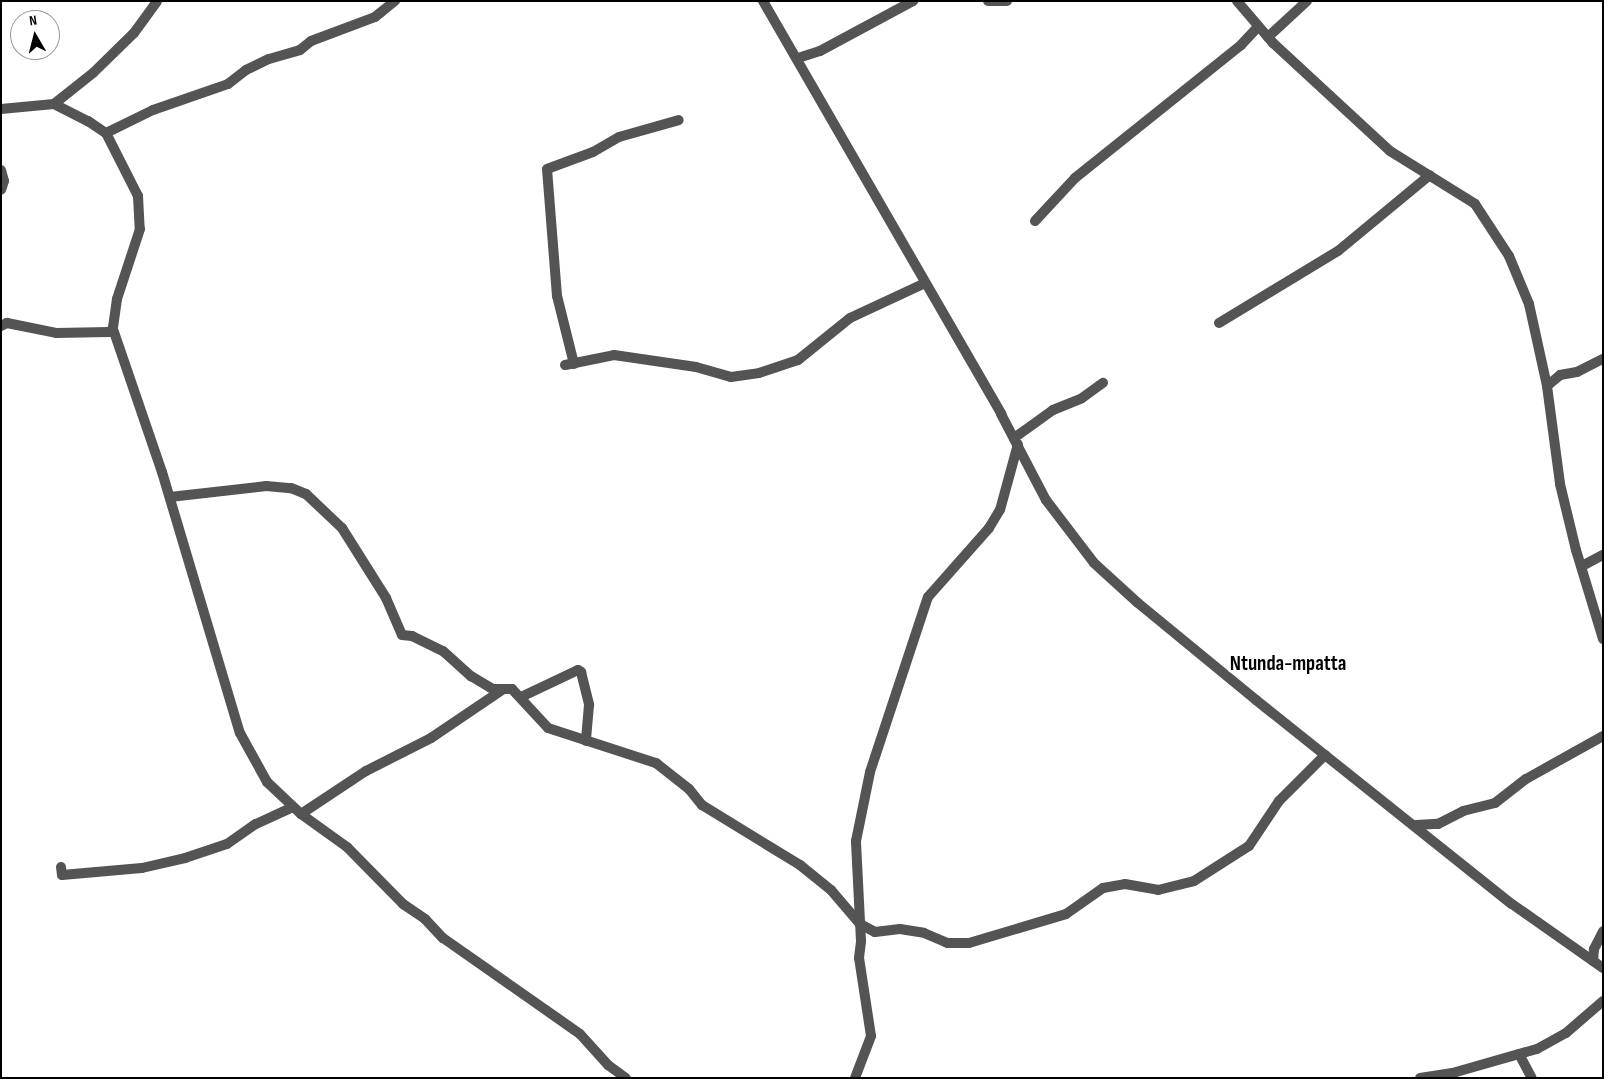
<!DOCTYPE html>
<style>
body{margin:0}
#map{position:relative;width:1604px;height:1079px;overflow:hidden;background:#fff;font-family:"Sofia Sans Condensed",sans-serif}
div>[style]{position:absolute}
.minor>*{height:10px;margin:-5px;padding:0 5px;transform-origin:5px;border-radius:5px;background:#545454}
span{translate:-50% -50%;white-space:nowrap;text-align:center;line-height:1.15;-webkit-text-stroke:5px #fff;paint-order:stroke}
.quarter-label{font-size:21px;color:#000;font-weight:700}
.frame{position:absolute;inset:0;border:2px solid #000;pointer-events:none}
.north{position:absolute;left:10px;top:10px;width:50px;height:50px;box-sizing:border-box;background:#fff;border:1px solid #999;border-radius:50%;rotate:352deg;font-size:14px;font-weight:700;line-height:20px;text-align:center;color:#000}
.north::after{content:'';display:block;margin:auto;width:18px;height:22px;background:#000;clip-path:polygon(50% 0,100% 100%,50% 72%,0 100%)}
</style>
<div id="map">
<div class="minor">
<div style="left:763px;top:1px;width:477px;rotate:60deg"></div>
<div style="left:1001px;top:414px;width:97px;rotate:62.4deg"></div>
<div style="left:1046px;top:500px;width:79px;rotate:52.7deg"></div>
<div style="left:1094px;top:563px;width:59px;rotate:42.3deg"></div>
<div style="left:1138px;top:603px;width:153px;rotate:39.4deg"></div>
<div style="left:1256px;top:700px;width:327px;rotate:38.6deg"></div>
<div style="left:1512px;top:904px;width:111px;rotate:35.1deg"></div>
<div style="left:988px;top:1px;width:19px"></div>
<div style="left:1237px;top:1px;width:55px;rotate:49.4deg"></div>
<div style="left:1273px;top:43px;width:159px;rotate:42.7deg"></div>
<div style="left:1390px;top:151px;width:100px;rotate:31.9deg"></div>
<div style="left:1475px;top:204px;width:62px;rotate:56.8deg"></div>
<div style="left:1509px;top:256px;width:52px;rotate:67.4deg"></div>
<div style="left:1529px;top:304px;width:84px;rotate:77.6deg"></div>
<div style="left:1547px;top:386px;width:99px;rotate:82.4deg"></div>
<div style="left:1560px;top:484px;width:68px;rotate:76.4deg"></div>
<div style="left:1576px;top:550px;width:93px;rotate:73.1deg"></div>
<div style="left:1268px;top:37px;width:53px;rotate:-42.7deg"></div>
<div style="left:798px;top:58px;width:23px;rotate:-18deg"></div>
<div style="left:820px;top:51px;width:106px;rotate:-28.3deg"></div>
<div style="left:54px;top:104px;width:50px;rotate:-38.5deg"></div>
<div style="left:93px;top:73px;width:57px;rotate:-44.3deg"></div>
<div style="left:134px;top:33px;width:39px;rotate:-54deg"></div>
<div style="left:1px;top:109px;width:53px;rotate:-5.4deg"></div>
<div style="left:54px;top:104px;width:38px;rotate:27deg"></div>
<div style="left:88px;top:121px;width:22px;rotate:34deg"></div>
<div style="left:106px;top:133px;width:71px;rotate:63.1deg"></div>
<div style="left:138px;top:196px;width:33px;rotate:87deg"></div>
<div style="left:140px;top:229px;width:74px;rotate:108.2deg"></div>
<div style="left:117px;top:299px;width:30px;rotate:98deg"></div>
<div style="left:113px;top:329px;width:151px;rotate:71.1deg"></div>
<div style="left:162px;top:472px;width:272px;rotate:73.4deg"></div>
<div style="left:240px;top:733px;width:56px;rotate:61.1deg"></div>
<div style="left:267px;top:782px;width:47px;rotate:43.3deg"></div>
<div style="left:301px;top:814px;width:57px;rotate:35.7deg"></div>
<div style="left:347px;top:847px;width:80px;rotate:45.5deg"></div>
<div style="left:403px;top:904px;width:27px;rotate:34deg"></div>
<div style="left:425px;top:919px;width:26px;rotate:47deg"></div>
<div style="left:443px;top:938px;width:167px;rotate:35deg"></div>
<div style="left:580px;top:1034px;width:42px;rotate:47.9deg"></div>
<div style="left:608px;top:1065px;width:22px;rotate:36deg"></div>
<div style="left:106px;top:133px;width:52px;rotate:-26.1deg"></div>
<div style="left:153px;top:110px;width:79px;rotate:-19.1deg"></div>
<div style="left:228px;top:84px;width:23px;rotate:-38deg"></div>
<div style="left:246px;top:70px;width:25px;rotate:-26deg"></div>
<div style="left:269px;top:59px;width:32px;rotate:-16deg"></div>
<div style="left:300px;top:50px;width:14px;rotate:-39deg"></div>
<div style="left:311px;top:41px;width:68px;rotate:-20.6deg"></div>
<div style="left:375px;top:17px;width:26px;rotate:-39deg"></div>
<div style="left:1px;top:170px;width:11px;rotate:75deg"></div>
<div style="left:4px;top:181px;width:9px;rotate:108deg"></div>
<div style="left:1035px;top:221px;width:59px;rotate:-47.1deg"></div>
<div style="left:1075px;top:178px;width:213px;rotate:-38.7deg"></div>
<div style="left:1241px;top:45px;width:25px;rotate:-47deg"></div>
<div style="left:1219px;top:323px;width:139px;rotate:-31.2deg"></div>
<div style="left:1338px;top:251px;width:119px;rotate:-39.6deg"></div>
<div style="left:1px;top:326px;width:7px;rotate:-27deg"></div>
<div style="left:7px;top:323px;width:50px;rotate:11.5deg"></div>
<div style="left:56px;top:333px;width:53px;rotate:-1.1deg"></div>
<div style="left:109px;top:332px;width:5px;rotate:-37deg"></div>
<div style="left:574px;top:364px;width:70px;rotate:-104deg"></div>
<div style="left:557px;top:296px;width:127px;rotate:-94.5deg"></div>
<div style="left:547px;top:169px;width:49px;rotate:-20.3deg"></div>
<div style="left:593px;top:152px;width:30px;rotate:-30deg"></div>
<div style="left:619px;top:137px;width:62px;rotate:-15.8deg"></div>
<div style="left:565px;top:365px;width:50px;rotate:-11.5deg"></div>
<div style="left:614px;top:355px;width:83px;rotate:8.3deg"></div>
<div style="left:696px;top:367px;width:36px;rotate:16deg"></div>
<div style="left:731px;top:377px;width:28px;rotate:-8deg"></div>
<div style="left:759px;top:373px;width:41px;rotate:-18.4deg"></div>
<div style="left:798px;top:360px;width:67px;rotate:-38.9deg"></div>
<div style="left:850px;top:318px;width:83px;rotate:-25deg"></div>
<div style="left:1547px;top:386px;width:17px;rotate:-40deg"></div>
<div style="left:1560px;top:375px;width:17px;rotate:-10deg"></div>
<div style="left:1577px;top:372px;width:29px;rotate:-27deg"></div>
<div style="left:1014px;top:438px;width:48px;rotate:-35.7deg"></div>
<div style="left:1053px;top:410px;width:31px;rotate:-22deg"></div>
<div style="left:1082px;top:398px;width:26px;rotate:-36deg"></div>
<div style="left:170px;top:497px;width:97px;rotate:-6.5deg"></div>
<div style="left:266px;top:486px;width:25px;rotate:5deg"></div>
<div style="left:291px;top:488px;width:16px;rotate:22deg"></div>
<div style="left:306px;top:494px;width:50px;rotate:43.4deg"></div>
<div style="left:342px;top:528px;width:83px;rotate:57.8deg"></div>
<div style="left:386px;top:598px;width:40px;rotate:66.6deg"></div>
<div style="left:402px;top:635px;width:10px;rotate:6deg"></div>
<div style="left:412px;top:636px;width:34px;rotate:26deg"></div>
<div style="left:443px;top:651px;width:38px;rotate:42deg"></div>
<div style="left:471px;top:676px;width:26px;rotate:31deg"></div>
<div style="left:493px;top:689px;width:19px"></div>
<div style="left:512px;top:689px;width:53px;rotate:47.3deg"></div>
<div style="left:548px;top:728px;width:114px;rotate:18deg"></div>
<div style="left:656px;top:763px;width:42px;rotate:38.2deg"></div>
<div style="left:689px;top:789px;width:21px;rotate:51deg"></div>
<div style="left:702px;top:805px;width:115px;rotate:31.5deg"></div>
<div style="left:800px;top:865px;width:40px;rotate:39deg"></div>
<div style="left:831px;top:890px;width:45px;rotate:49.5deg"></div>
<div style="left:860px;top:924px;width:17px;rotate:28deg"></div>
<div style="left:875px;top:932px;width:25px;rotate:-7deg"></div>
<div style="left:900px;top:929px;width:24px;rotate:9deg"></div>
<div style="left:924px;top:933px;width:25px;rotate:23deg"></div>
<div style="left:947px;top:943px;width:22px"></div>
<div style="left:969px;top:943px;width:101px;rotate:-16.6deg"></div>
<div style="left:1066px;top:914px;width:45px;rotate:-35.1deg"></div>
<div style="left:1103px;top:888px;width:22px;rotate:-10deg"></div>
<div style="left:1125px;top:884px;width:34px;rotate:10deg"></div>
<div style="left:1158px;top:890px;width:37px;rotate:-14deg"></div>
<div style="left:1194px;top:881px;width:65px;rotate:-32.5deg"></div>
<div style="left:1249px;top:846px;width:54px;rotate:-56.3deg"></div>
<div style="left:1279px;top:801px;width:65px;rotate:-45deg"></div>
<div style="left:1582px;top:566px;width:24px;rotate:-28deg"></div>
<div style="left:521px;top:697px;width:63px;rotate:-25.3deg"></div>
<div style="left:578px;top:670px;width:4px;rotate:34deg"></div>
<div style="left:581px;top:672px;width:34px;rotate:76deg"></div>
<div style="left:589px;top:705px;width:36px;rotate:95deg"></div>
<div style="left:301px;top:814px;width:78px;rotate:-33.5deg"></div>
<div style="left:366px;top:771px;width:73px;rotate:-26.9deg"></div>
<div style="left:431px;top:738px;width:86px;rotate:-34.1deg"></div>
<div style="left:1416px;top:825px;width:22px;rotate:-3deg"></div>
<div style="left:1438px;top:824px;width:28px;rotate:-27deg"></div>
<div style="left:1463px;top:811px;width:33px;rotate:-14deg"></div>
<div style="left:1495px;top:803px;width:39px;rotate:-38deg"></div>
<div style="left:1526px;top:779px;width:88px;rotate:-29.2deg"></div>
<div style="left:61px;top:867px;width:8px;rotate:83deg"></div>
<div style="left:62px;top:875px;width:80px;rotate:-5deg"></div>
<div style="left:142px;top:868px;width:44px;rotate:-13.1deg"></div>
<div style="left:185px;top:858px;width:44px;rotate:-18.4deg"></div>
<div style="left:227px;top:844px;width:35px;rotate:-35deg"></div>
<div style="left:256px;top:824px;width:41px;rotate:-24.7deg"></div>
<div style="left:1593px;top:961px;width:12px;rotate:-85deg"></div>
<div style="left:1594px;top:949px;width:20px;rotate:-63deg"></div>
<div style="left:1519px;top:1054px;width:27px;rotate:62deg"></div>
<div style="left:855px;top:1078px;width:45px;rotate:-69.1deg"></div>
<div style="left:871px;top:1036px;width:79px;rotate:-98.7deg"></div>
<div style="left:859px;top:958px;width:17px;rotate:-83deg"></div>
<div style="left:861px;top:941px;width:100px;rotate:-92.9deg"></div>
<div style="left:856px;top:841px;width:70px;rotate:-78.5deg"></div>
<div style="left:870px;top:772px;width:184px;rotate:-71.7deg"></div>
<div style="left:928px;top:597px;width:92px;rotate:-48.5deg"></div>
<div style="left:989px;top:528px;width:21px;rotate:-59deg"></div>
<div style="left:1000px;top:510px;width:68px;rotate:-74.7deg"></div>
<div style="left:1420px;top:1078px;width:36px;rotate:-9deg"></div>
<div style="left:1456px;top:1072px;width:84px;rotate:-15.9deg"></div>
<div style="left:1537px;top:1049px;width:33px;rotate:-29deg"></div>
<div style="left:1566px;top:1033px;width:49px;rotate:-40.9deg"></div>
</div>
<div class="quarter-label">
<span style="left:1288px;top:664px">Ntunda-mpatta</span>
</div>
<div class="frame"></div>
<div class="north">N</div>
</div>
